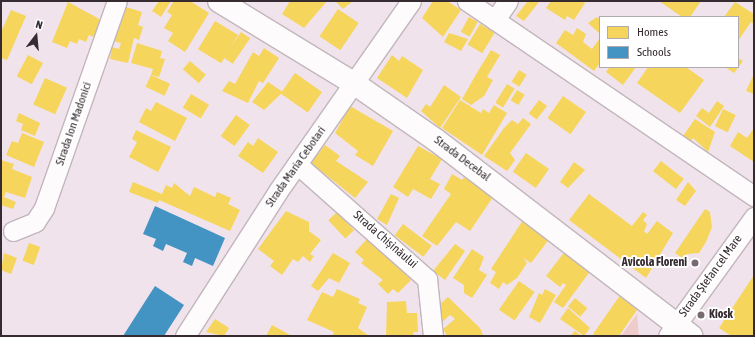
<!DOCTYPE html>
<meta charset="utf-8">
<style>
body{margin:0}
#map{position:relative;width:755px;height:337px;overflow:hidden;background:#f1e3eb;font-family:"Asap Condensed",sans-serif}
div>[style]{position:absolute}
.green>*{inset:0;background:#efcbcc}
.homes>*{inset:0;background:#f6d55c;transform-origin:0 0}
.schools>*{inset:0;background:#4393c3}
.roads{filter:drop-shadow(1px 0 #c1b6bc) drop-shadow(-1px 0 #c1b6bc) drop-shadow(0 1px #c1b6bc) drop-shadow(0 -1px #c1b6bc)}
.street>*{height:19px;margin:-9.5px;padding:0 9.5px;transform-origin:9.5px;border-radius:9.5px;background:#fdfbfc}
.secondary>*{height:22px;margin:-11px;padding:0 11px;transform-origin:11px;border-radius:11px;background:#fdfbfc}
.dots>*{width:11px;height:11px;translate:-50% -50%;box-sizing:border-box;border:2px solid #fff;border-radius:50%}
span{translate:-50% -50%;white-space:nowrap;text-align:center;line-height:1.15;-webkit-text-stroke:4px #fff;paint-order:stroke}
.street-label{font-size:12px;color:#352b31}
.poi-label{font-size:12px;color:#352b31;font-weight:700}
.right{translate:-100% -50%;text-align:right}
.left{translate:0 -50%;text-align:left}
.frame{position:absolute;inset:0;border:2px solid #352b31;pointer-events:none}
.legend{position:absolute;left:599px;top:16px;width:140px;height:52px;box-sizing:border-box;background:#fff;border:1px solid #aeaaad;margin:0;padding:5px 7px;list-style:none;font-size:12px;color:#352b31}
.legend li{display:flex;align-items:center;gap:8px;height:20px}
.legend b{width:20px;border:1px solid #aeaaad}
.north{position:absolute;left:16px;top:16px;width:40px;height:40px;-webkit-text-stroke:3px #fff;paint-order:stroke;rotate:16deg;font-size:11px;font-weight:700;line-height:16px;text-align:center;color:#352b31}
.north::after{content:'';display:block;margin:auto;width:14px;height:18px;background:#352b31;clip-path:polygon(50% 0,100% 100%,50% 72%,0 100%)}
</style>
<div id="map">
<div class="green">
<div style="clip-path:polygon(637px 314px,639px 336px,621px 336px)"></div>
</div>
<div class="homes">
<div style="clip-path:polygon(159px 1px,171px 1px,161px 17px,152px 11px)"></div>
<div style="clip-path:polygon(174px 1px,190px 1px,209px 13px,185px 52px,168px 41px,173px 33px,164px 28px,172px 15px,167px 12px)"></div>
<div style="clip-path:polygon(290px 1px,327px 1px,304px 28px,282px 14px)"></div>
<div style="clip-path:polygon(335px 1px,353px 1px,343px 9px)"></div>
<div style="clip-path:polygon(433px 1px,447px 1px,461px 10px,443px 37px,422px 18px)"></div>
<div style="clip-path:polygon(528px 1px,539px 2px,524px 21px,516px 16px)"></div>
<div style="clip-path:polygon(551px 1px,583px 1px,585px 3px,574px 20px,567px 16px,565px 20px,546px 8px)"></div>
<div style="clip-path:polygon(659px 1px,701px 1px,690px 17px,682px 17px)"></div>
<div style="clip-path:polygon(68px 2px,103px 21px,96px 38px,89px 35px,86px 42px,79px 39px,77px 44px,70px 41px,67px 48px,52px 42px)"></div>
<div style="clip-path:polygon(735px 2px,754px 14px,754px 24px,751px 22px,738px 41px,738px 17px,724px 17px)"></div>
<div style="clip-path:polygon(123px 6px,142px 12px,138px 25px,143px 27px,139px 40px,134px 38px,128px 63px,110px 59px,112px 47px,119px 49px,121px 43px,112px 41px)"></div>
<div style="left:338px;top:9px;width:25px;height:33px;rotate:34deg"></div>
<div style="clip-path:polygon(11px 10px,26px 16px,7px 60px,1px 58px,1px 32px)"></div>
<div style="left:469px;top:17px;width:10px;height:17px;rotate:29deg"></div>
<div style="clip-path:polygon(597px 17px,600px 20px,600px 34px,588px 23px)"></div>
<div style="left:215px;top:21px;width:27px;height:33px;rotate:31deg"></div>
<div style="left:480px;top:24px;width:17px;height:24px;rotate:31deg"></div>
<div style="clip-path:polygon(577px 28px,586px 34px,583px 42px,592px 49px,600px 38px,600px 63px,594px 71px,556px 43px,565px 30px,573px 35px)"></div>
<div style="left:241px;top:32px;width:11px;height:31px;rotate:34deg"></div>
<div style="clip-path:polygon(449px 33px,468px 39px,461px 51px,444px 42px)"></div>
<div style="clip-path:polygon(137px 43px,162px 51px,160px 58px,165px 59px,159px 77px,151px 75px,153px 69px,131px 63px)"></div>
<div style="clip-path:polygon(264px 48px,279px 58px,263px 83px,259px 81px,248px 103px,222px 91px,229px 81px,235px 84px,253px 52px,259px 56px)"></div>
<div style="clip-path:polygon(491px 50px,500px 55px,487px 77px,493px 80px,484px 96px,471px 105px,462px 99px,478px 71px,484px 74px,478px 71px)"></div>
<div style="left:28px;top:55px;width:17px;height:24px;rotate:28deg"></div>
<div style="clip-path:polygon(392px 55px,399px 61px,402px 56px,423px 70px,407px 98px,377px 78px)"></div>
<div style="clip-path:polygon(738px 58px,743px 61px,734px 73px,725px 67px,738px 67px)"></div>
<div style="left:190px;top:61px;width:21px;height:11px;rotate:41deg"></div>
<div style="clip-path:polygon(610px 67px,636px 67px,623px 85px,606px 72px)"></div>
<div style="clip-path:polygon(648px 67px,686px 67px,704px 80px,680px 113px,637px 83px)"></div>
<div style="left:519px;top:70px;width:9px;height:14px;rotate:32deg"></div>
<div style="left:295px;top:73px;width:33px;height:25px;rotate:35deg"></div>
<div style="clip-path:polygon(754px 74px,754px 94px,746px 91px)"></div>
<div style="left:151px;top:75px;width:21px;height:13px;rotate:25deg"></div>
<div style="left:45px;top:78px;width:24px;height:29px;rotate:24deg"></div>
<div style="clip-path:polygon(268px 82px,283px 92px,264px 110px,252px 102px)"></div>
<div style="left:507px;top:84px;width:9px;height:22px;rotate:32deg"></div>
<div style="clip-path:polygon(444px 85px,461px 97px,440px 128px,421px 111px,426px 104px,430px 107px)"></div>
<div style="left:517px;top:90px;width:9px;height:12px;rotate:32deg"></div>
<div style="left:191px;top:94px;width:21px;height:16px;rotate:31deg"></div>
<div style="left:563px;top:96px;width:28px;height:27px;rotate:35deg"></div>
<div style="clip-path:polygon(460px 100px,481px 113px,483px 109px,489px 113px,494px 105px,507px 113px,482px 155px,442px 128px)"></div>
<div style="left:539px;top:100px;width:10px;height:17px;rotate:37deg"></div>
<div style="clip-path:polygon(717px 101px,724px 106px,710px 127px,696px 116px,702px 108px,709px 113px)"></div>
<div style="clip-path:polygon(156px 102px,187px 118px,175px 141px,139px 122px,146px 108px,151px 111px)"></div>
<div style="clip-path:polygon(350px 106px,393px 131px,373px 166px,355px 155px,358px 151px,335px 133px)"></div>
<div style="left:723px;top:109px;width:14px;height:19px;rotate:25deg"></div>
<div style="clip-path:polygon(19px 113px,40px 123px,35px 136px,21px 130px,23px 124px,16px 121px)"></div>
<div style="left:236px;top:115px;width:17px;height:26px;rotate:36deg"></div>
<div style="clip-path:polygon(523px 118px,531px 124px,510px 153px,515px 160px,507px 171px,484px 156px,504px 128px,512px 120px,518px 124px)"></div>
<div style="clip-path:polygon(695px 119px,715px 132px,708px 152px,693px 138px,691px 141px,683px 136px)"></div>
<div style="clip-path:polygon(754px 128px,754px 162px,730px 146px,738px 132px,747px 138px)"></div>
<div style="clip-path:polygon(136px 130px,171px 147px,158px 172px,129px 157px,137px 142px,132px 139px)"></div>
<div style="clip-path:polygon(22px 133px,44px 142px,34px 167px,6px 155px,12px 141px,18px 143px)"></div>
<div style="clip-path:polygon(258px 138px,278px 152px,263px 173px,238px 156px,248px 142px,253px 146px)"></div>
<div style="clip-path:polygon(325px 145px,340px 156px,336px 161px,368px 182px,355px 198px,311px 163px)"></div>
<div style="clip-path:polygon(418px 146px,442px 159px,430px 179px,440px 184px,431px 199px,413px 189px,408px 197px,393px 187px)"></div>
<div style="left:526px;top:153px;width:28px;height:23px;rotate:35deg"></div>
<div style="clip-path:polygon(1px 160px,14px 164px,12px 169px,32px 177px,25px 198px,6px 192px,4px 197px,16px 202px,13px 209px,1px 205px)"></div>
<div style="left:661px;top:161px;width:29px;height:13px;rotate:38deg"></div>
<div style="clip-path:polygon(574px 162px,585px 170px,568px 188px,560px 182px)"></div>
<div style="clip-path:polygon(452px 174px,462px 180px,464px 177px,493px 197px,470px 231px,456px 222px,437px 246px,422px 236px,451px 194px,444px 189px)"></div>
<div style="clip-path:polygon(133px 182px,162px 194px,166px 185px,172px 188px,174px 183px,190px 196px,194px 187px,215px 197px,217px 192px,231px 198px,228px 204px,240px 210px,230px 231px,159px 200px,158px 203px,129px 192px)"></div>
<div style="clip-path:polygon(688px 182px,696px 191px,685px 206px,676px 200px)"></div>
<div style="clip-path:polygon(391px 194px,399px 198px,387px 225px,377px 219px)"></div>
<div style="clip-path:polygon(589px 194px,632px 226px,643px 212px,647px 215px,643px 220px,647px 224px,644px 231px,647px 234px,657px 221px,673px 233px,646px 278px,569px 220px)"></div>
<div style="clip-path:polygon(705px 209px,710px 212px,712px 227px,706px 242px,699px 253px,687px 254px,684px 259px,675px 253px)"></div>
<div style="clip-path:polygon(286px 211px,309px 222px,309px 231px,321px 240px,310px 254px,314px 256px,310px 262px,303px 256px,298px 262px,293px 259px,282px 275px,270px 266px,274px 261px,258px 249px)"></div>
<div style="left:337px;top:212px;width:25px;height:12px;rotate:47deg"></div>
<div style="clip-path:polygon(523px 220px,550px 238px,531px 263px,523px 258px,527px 263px,517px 278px,507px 285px,503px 282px,499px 289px,490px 283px,496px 272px,491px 269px)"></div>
<div style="left:403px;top:224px;width:36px;height:14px;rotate:37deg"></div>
<div style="clip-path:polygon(368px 238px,411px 280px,398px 293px,393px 289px,388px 294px,378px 284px,383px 280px,361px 263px,364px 260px,355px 252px)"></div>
<div style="left:29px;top:243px;width:12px;height:19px;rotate:20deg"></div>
<div style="clip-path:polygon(455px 244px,465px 251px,445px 280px,433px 271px)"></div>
<div style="clip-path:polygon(472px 249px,484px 257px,479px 270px,487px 275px,472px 298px,464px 293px,464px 285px,453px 278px)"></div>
<div style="clip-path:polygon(566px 250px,591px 270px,563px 308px,554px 302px,566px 285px,563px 283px,560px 287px,546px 276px)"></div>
<div style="clip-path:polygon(4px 253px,17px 258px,11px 274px,1px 270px)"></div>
<div style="clip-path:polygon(333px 253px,350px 263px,339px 283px,329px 278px,318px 291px,311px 286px)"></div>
<div style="clip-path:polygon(754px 275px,754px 336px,731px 336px,719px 328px)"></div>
<div style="left:519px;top:281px;width:19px;height:35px;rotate:35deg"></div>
<div style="clip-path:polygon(337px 289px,360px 299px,358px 303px,367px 307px,358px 328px,369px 336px,332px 336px,334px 332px,307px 320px,322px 292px,333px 297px)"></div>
<div style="clip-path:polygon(545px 289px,556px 295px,540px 323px,529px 317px,539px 293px,542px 295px)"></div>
<div style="clip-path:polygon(621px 294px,639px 307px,619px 336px,596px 336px,593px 334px)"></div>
<div style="clip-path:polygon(448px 297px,480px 328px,483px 335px,447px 336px,443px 329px,455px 319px,450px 315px,441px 323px,437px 307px)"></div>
<div style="left:575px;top:298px;width:16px;height:11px;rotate:40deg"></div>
<div style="clip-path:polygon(406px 301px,407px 313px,417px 313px,418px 332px,413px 332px,414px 336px,386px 336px,387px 302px)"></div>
<div style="clip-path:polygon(568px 308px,590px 328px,584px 336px,560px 319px)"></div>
<div style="clip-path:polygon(215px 319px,229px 328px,224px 336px,206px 332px)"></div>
<div style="clip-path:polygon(272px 325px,292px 336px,266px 336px)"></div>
<div style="clip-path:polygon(575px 331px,581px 336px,570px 336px)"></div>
</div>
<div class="schools">
<div style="clip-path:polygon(155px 206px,225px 238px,213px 266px,195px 258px,192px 266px,183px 262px,187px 253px,166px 244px,163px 251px,153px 246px,156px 239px,143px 234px)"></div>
<div style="clip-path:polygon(155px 286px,184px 305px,164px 336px,123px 336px)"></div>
</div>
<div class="roads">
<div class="street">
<div style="left:467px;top:1px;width:347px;rotate:34.2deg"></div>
<div style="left:495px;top:20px;width:23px;rotate:-56deg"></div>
<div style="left:297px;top:164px;width:174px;rotate:41.5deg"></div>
<div style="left:427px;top:279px;width:57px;rotate:84deg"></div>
<div style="left:13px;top:231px;width:24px;rotate:-22deg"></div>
<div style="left:35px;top:222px;width:17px;rotate:-57deg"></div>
<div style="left:44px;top:208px;width:219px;rotate:-70.6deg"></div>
<div style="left:185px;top:336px;width:172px;rotate:-57.3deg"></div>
<div style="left:278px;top:191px;width:232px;rotate:-55deg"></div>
<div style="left:668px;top:336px;width:147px;rotate:-54.1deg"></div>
</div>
<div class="secondary">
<div style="left:219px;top:1px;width:159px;rotate:31.4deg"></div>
<div style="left:355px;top:84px;width:98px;rotate:34.7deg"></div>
<div style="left:436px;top:140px;width:322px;rotate:37.5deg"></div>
</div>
</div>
<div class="dots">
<div style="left:695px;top:263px;background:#776b72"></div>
<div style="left:701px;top:315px;background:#776b72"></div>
</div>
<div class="street-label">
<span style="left:74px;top:124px;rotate:-71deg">Strada Ion Madonici</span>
<span style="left:462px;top:159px;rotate:37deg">Strada Decebal</span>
<span style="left:296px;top:167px;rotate:-55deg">Strada Maria Cebotari</span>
<span style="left:385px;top:240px;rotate:41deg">Strada Chișinăului</span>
<span style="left:711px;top:276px;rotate:-54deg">Strada Ștefan cel Mare</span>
</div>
<div class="poi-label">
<span class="right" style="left:687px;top:263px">Avicola Floreni</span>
<span class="left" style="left:709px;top:315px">Kiosk</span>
</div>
<div class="frame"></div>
<ul class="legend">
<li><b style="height:11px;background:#f6d55c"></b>Homes</li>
<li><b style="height:11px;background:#4393c3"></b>Schools</li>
</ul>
<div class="north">N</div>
</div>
